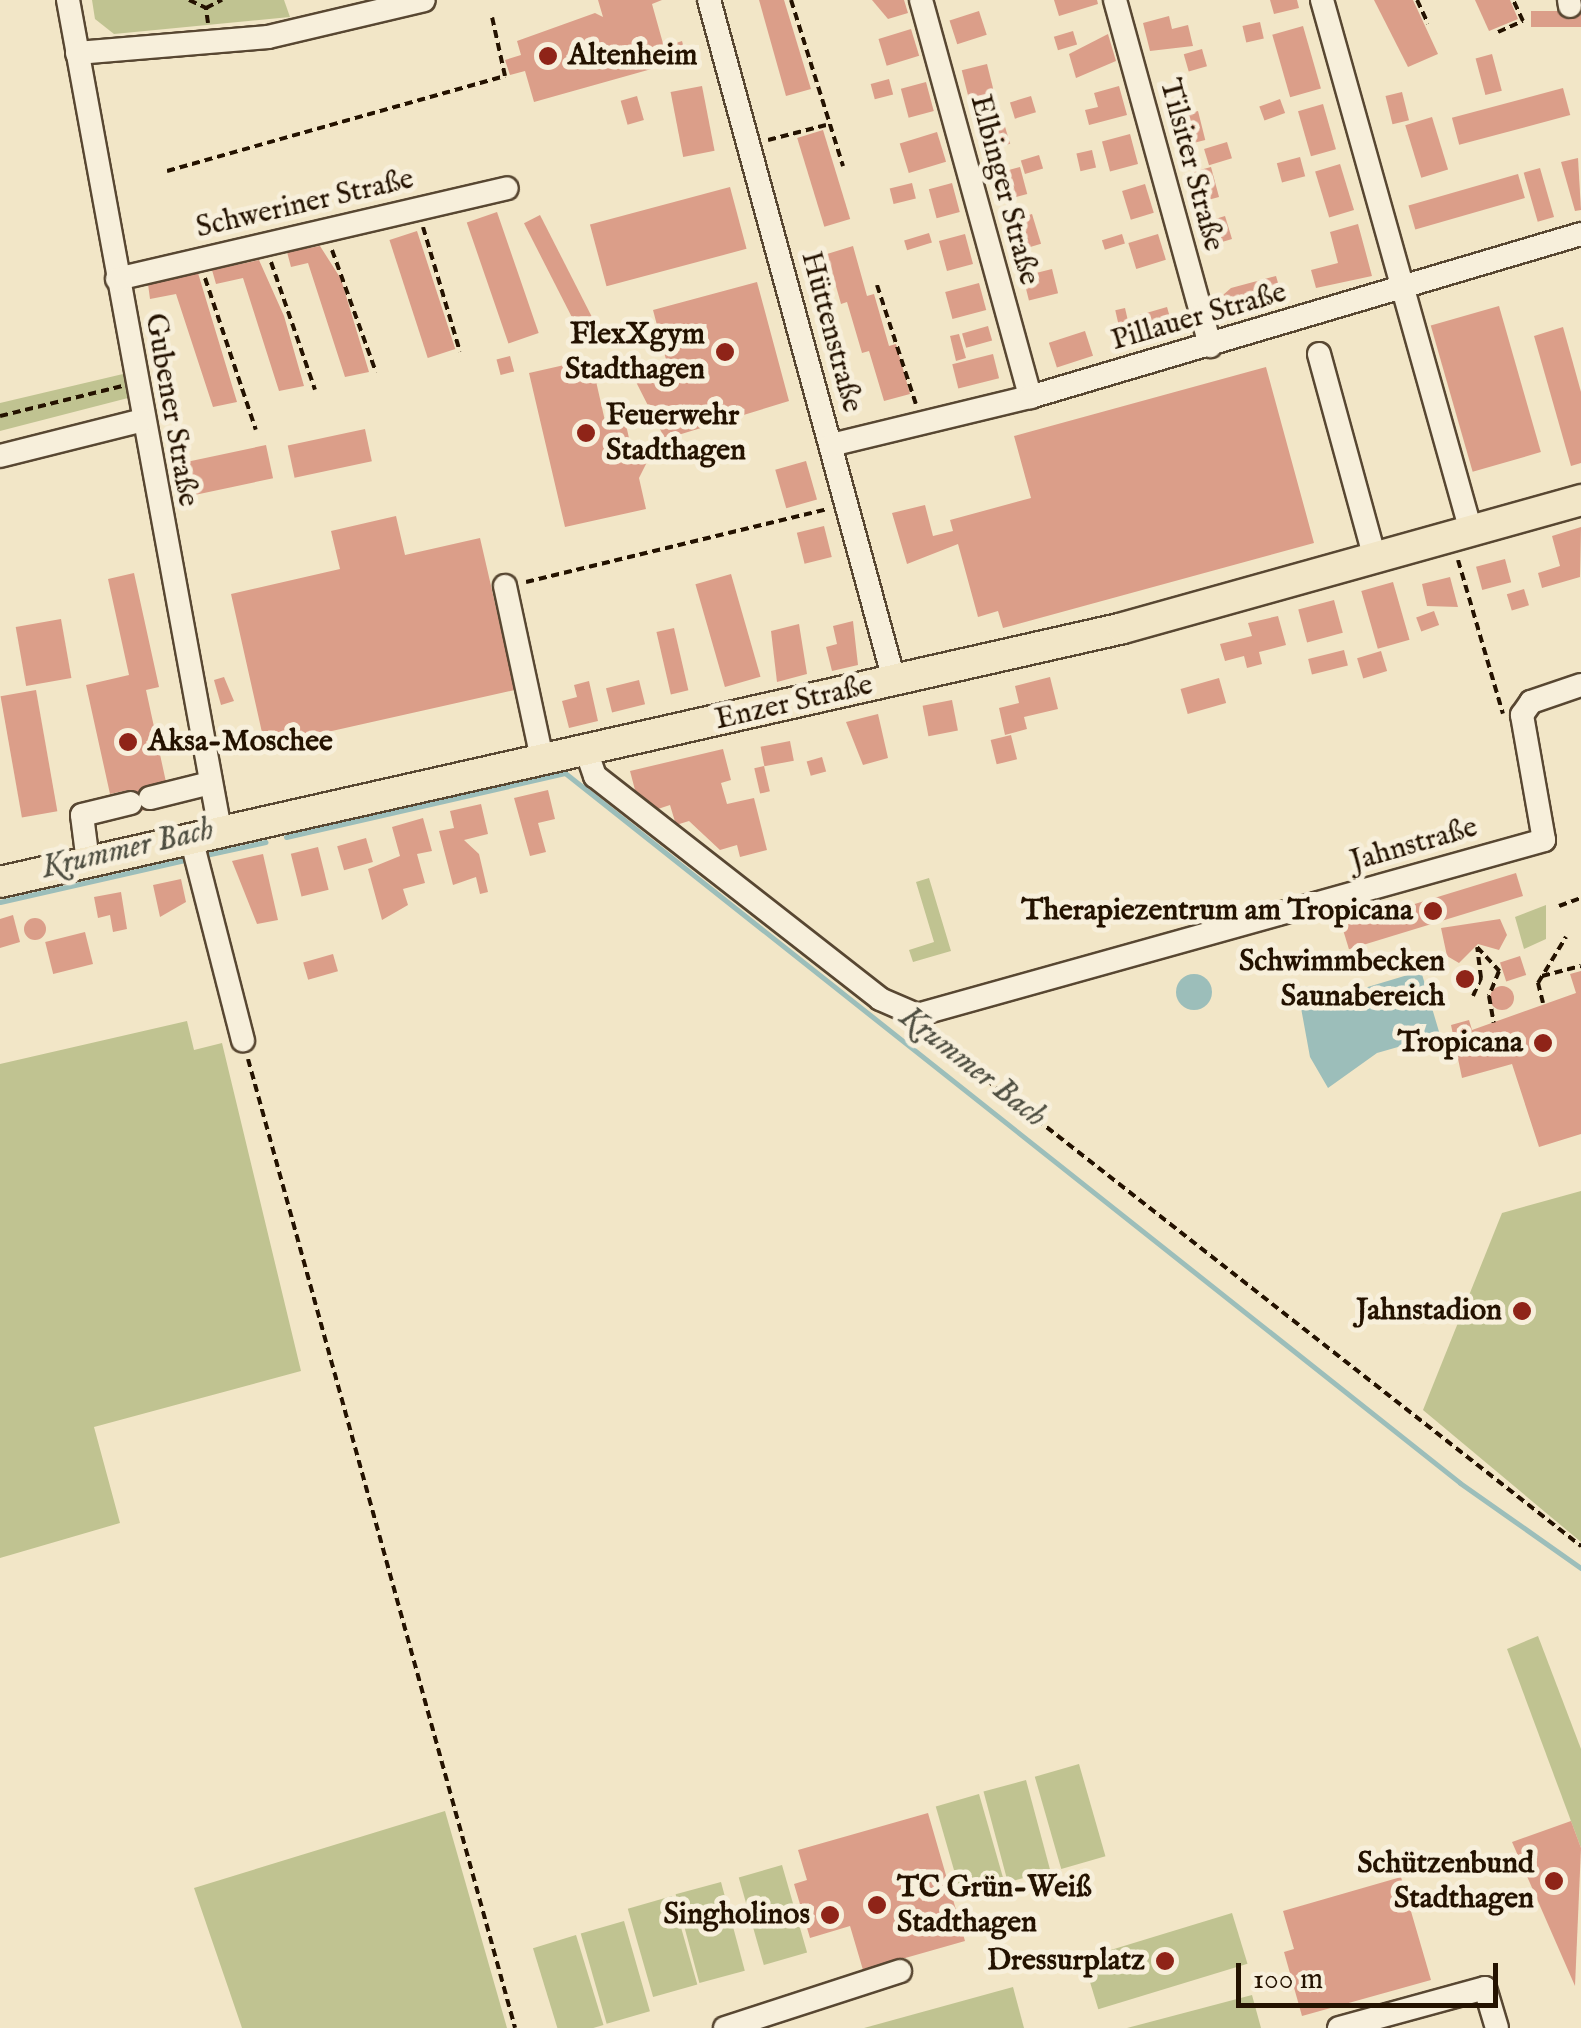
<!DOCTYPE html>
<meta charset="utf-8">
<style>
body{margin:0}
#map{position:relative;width:1581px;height:2028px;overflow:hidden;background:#f2e6c7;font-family:"IM FELL English",serif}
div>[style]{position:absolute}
.green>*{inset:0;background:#c0c391;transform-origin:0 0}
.water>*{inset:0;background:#9cbeba}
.round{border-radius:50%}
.stream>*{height:5px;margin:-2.5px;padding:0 2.5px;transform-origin:2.5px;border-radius:2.5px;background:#9cbeba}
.building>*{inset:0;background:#db9e89;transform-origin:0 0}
.path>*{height:4px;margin-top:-2px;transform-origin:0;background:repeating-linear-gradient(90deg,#241200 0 8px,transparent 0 13px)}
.roads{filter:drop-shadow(2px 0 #584732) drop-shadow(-2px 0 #584732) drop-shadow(0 2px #584732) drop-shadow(0 -2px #584732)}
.minor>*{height:22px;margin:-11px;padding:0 11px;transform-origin:11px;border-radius:11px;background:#f7efdb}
.major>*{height:30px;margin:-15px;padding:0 15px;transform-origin:15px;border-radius:15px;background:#f2e6c7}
.dots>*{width:28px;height:28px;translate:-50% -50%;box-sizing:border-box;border:5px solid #f7efdb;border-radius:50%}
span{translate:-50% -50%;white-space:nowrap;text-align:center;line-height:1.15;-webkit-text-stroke:10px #f7efdb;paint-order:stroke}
.poi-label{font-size:30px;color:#241200;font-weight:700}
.left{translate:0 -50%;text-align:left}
.right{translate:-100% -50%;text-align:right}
.street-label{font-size:30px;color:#241200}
.water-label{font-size:32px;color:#4e4e41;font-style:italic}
.scale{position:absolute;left:1236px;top:1963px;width:262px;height:45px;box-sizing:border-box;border:5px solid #241200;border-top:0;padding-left:12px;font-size:30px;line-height:35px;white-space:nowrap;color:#241200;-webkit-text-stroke:8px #f7efdb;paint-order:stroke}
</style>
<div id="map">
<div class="green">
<div style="clip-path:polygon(92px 0,284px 0,290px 17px,114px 34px,95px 19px)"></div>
<div style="clip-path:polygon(123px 374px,128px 398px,0 431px,0 403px)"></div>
<div style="clip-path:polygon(929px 878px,951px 951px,913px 962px,909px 950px,934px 942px,916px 882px)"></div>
<div style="clip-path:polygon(1546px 905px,1546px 939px,1524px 949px,1515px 917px)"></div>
<div style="clip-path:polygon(187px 1021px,194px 1050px,222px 1043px,301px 1371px,94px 1427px,120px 1523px,0 1558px,0 1064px)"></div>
<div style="clip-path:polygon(1581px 1191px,1581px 1542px,1423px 1410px,1502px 1213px)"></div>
<div style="clip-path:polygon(1538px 1636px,1581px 1749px,1581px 1848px,1507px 1649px)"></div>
<div style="left:1079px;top:1764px;width:96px;height:46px;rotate:74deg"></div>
<div style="left:1026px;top:1780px;width:94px;height:44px;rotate:75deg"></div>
<div style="left:979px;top:1794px;width:94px;height:45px;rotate:74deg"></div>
<div style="clip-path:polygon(445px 1811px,507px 2028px,242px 2028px,194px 1888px)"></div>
<div style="left:782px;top:1865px;width:91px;height:45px;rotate:74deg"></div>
<div style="left:721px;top:1882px;width:92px;height:47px;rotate:75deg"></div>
<div style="left:672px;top:1896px;width:92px;height:46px;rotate:74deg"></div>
<div style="left:1232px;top:1913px;width:53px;height:156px;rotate:73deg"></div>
<div style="left:624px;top:1921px;width:94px;height:45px;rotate:74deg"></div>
<div style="left:576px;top:1935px;width:94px;height:45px;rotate:73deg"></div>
<div style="clip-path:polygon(1013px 1987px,1024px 2028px,864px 2028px)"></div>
<div style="clip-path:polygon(1252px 1995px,1261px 2028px,1127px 2028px)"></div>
</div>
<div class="water">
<div style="clip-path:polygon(1421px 971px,1440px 1035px,1377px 1053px,1328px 1088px,1310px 1057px,1297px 986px,1361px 989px)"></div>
<div class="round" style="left:1176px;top:974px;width:36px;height:36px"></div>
</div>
<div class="stream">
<div style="left:286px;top:837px;width:286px;rotate:-12.9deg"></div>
<div style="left:565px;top:773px;width:1142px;rotate:38.42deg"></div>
<div style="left:1460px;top:1483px;width:148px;rotate:35.1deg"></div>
<div style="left:201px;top:856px;width:66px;rotate:-12.2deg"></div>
<div style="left:0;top:902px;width:195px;rotate:-12.8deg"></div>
</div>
<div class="building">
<div style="clip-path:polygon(598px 0,662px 0,652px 4px,664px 47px,682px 41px,687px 59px,534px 102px,525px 71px,510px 75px,505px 60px,521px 55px,517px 41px,595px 13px,603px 17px)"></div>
<div style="clip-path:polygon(759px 0,784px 0,811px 89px,786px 96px)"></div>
<div style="clip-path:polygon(872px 0,904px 0,908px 13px,888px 19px)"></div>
<div style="clip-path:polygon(1054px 0,1097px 0,1098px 4px,1059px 16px)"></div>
<div style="clip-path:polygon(1270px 0,1297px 0,1299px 8px,1274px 14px)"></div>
<div style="clip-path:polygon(1374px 0,1413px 0,1438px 54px,1408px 67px)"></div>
<div style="clip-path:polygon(1475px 0,1510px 0,1518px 19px,1489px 31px)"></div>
<div style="left:979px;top:11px;width:25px;height:31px;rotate:72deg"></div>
<div style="left:1581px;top:11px;width:16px;height:50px;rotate:90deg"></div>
<div style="clip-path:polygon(1169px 16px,1172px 29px,1188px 25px,1193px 46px,1150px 51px,1143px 23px)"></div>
<div style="left:1260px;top:22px;width:17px;height:18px;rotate:77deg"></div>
<div style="left:1303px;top:26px;width:65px;height:32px;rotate:74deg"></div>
<div style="left:911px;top:29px;width:28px;height:34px;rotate:73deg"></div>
<div style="left:1073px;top:31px;width:14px;height:20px;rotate:73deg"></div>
<div style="clip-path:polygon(1108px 34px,1116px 61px,1076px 78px,1069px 54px)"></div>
<div style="left:1202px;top:49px;width:18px;height:19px;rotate:74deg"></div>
<div style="left:1492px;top:54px;width:38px;height:17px;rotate:75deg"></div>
<div style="left:987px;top:64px;width:36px;height:26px;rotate:76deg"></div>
<div style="left:889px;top:79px;width:16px;height:19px;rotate:75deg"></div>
<div style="left:926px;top:82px;width:30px;height:26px;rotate:75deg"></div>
<div style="left:702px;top:86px;width:66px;height:32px;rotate:79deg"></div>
<div style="clip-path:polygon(1119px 86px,1127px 115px,1089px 125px,1085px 110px,1098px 107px,1094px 93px)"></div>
<div style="left:1563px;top:88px;width:28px;height:115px;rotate:75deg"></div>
<div style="left:1402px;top:92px;width:29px;height:17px;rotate:76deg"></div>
<div style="left:637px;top:96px;width:25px;height:17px;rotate:74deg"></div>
<div style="left:1031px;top:96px;width:17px;height:22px;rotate:73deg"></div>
<div style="left:1280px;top:99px;width:15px;height:22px;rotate:70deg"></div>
<div style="left:1323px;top:104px;width:47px;height:26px;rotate:74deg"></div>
<div style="left:1198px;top:111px;width:30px;height:31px;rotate:76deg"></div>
<div style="left:1002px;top:117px;width:28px;height:22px;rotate:73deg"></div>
<div style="left:1432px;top:117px;width:55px;height:28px;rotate:73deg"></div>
<div style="left:823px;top:130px;width:93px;height:27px;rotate:73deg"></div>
<div style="left:937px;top:132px;width:31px;height:39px;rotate:73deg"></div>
<div style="left:1130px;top:134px;width:31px;height:29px;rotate:75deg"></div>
<div style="left:1227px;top:142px;width:17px;height:24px;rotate:73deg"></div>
<div style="left:1092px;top:150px;width:18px;height:16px;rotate:77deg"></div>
<div style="left:1039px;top:155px;width:14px;height:19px;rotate:73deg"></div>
<div style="left:1300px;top:157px;width:20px;height:24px;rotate:75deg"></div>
<div style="clip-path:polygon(1578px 158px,1581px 210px,1575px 211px,1561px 162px)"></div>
<div style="left:1340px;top:164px;width:48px;height:26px;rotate:73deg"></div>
<div style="left:1020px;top:167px;width:28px;height:27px;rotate:75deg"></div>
<div style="left:1211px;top:167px;width:31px;height:28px;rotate:75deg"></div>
<div style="left:1540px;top:168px;width:51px;height:17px;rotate:74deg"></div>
<div style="left:1518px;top:174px;width:25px;height:114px;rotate:74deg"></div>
<div style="left:912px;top:183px;width:16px;height:23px;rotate:76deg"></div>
<div style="left:952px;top:183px;width:30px;height:24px;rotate:75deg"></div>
<div style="left:1145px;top:184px;width:30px;height:24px;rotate:73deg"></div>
<div style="left:730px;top:187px;width:64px;height:145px;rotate:75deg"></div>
<div style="left:497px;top:212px;width:128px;height:32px;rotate:71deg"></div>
<div style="left:1032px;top:214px;width:31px;height:27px;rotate:73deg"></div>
<div style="left:540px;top:215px;width:129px;height:18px;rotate:63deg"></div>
<div style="left:1225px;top:216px;width:24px;height:27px;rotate:73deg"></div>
<div style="clip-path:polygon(1358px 224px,1372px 276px,1316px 288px,1311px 270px,1338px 263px,1330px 232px)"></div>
<div style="left:417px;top:231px;width:124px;height:29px;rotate:72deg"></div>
<div style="left:929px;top:233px;width:10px;height:26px;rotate:73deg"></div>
<div style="left:965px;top:234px;width:31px;height:27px;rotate:75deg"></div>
<div style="left:1122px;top:234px;width:10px;height:21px;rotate:73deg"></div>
<div style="left:1158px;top:234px;width:27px;height:31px;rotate:73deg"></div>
<div style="clip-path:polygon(320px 246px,341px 279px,369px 372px,345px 377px,308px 263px,291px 267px,287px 252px)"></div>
<div style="clip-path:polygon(853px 246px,867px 296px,874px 294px,889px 346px,896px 344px,910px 394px,884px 401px,869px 351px,862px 353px,847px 302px,841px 304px,827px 254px)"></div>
<div style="clip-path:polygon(259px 260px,284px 316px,304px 386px,279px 391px,243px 278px,216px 284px,212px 270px)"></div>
<div style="left:1052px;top:269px;width:25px;height:30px;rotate:76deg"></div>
<div style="clip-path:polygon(198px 273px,237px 402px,213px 407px,176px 294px,150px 299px,148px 284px)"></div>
<div style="clip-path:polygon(1276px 276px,1283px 300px,1238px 313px,1236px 304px,1227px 306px,1223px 295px,1231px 288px)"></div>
<div style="clip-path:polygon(757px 282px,789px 401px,665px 439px,634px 378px,668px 367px,653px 310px)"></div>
<div style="left:979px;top:283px;width:28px;height:35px;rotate:75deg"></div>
<div style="left:1499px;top:306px;width:152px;height:71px;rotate:74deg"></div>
<div style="left:1167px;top:307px;width:26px;height:36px;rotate:74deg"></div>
<div style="left:1125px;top:308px;width:26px;height:10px;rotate:77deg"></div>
<div style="left:988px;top:326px;width:15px;height:27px;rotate:74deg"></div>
<div style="clip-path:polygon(1563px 327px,1581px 392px,1581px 463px,1571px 466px,1534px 336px)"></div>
<div style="left:1085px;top:331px;width:26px;height:38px;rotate:72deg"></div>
<div style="clip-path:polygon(959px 334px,966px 358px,956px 361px,950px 336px)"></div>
<div style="left:993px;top:354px;width:25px;height:42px;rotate:76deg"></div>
<div style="left:510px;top:356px;width:16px;height:14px;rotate:75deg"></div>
<div style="clip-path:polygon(591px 359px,605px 421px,624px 416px,631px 447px,650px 456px,639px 478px,646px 509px,565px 527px,529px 373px)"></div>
<div style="clip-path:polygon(1266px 367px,1314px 543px,1003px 628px,998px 611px,978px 617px,958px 544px,907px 564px,892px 513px,925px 505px,933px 536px,953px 531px,950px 520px,1031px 498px,1014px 436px)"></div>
<div style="left:365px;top:429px;width:33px;height:79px;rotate:78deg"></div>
<div style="left:266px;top:445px;width:34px;height:79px;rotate:78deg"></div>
<div style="left:806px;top:461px;width:40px;height:32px;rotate:74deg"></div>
<div style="clip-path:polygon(396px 516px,405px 555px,480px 538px,515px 690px,265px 746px,231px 594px,340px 569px,331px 531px)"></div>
<div style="left:824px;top:526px;width:32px;height:28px;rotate:76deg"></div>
<div style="clip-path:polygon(1581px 527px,1580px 577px,1542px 588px,1538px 573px,1560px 566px,1552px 536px)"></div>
<div style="left:1505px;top:559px;width:24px;height:30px;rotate:75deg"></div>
<div style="clip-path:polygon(134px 573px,159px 687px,146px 690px,166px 782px,148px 786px,153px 808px,133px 813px,128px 790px,110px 794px,86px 685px,129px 675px,108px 579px)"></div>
<div style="left:731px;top:574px;width:107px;height:37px;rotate:74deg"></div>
<div style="clip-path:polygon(1450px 577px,1458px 607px,1427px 606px,1422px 584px)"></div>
<div style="left:1393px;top:582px;width:60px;height:33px;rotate:74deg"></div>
<div style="left:1524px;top:589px;width:17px;height:18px;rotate:73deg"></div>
<div style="left:1334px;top:600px;width:34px;height:37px;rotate:75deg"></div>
<div style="left:1434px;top:611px;width:15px;height:19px;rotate:70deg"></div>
<div style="clip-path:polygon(1278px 616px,1286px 645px,1259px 652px,1262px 664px,1247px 668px,1244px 656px,1225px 661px,1220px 644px,1252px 636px,1248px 623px)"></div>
<div style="left:61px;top:619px;width:60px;height:46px;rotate:80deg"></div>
<div style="clip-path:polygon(853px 621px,858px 665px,832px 671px,826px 647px,837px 644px,833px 626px)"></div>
<div style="clip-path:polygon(799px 624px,807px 674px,777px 682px,771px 631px)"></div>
<div style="left:674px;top:628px;width:64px;height:18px;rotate:77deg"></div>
<div style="left:1344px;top:650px;width:16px;height:37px;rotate:76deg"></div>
<div style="left:1381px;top:651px;width:21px;height:25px;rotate:73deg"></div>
<div style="clip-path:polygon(224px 677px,234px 701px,221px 705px,214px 680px)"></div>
<div style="clip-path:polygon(1050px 677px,1058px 709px,1024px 717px,1027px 729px,1005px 735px,999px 708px,1019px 703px,1015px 686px)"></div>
<div style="left:1219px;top:678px;width:26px;height:40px;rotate:74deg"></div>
<div style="left:639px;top:680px;width:25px;height:34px;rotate:76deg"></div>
<div style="clip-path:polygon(589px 681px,598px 721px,569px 728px,562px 701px,577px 697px,574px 685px)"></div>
<div style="left:36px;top:690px;width:123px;height:36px;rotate:80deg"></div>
<div style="left:952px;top:700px;width:31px;height:30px;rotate:79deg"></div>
<div style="clip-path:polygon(878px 714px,888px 758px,863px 765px,846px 722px)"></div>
<div style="left:1011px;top:735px;width:25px;height:21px;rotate:76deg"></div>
<div style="left:790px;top:741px;width:20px;height:30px;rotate:79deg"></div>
<div style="clip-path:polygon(723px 749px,731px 780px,721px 783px,727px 804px,754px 798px,767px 850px,740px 857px,737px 845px,720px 850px,689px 821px,676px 825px,670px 805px,658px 809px,635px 790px,630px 771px)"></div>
<div style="left:822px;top:757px;width:15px;height:16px;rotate:74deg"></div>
<div style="left:764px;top:766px;width:26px;height:10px;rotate:77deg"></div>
<div style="clip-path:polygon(548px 790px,555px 819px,538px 823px,546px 852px,530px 856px,514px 798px)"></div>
<div style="clip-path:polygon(481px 804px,488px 834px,464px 840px,479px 854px,488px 892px,480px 894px,476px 877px,453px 885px,439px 831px,454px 828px,450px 811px)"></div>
<div style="clip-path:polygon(423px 818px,432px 851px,417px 854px,425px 883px,403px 889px,408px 905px,382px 920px,368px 869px,400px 856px,392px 827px)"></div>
<div style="left:366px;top:838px;width:25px;height:30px;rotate:74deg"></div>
<div style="left:318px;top:847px;width:44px;height:28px;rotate:76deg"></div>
<div style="clip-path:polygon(263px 854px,278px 920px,257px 924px,232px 861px)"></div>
<div style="left:1516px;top:873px;width:24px;height:182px;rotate:73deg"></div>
<div style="clip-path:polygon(181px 879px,186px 902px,160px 917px,153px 885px)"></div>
<div style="clip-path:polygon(121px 892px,127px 929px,113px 932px,110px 915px,98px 918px,94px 897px)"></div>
<div style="clip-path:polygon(13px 915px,20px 942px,0 948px,0 919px)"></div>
<div class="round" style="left:24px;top:918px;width:22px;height:22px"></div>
<div style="clip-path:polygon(1500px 919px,1507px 935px,1499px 950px,1478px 944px,1459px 963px,1447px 956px,1441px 928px)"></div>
<div style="left:85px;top:932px;width:33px;height:41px;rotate:76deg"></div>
<div style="left:333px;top:954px;width:18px;height:31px;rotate:74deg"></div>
<div style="left:1520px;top:956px;width:20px;height:21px;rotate:72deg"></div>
<div style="clip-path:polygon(1581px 971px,1581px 1134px,1539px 1147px,1512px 1064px,1462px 1078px,1451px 1025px,1469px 1020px,1472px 1030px,1576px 993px,1570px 974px)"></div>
<div class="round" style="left:1490px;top:986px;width:24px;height:24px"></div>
<div style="clip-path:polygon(928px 1813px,965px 1941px,863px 1970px,850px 1926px,810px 1938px,794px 1884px,807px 1880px,798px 1850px)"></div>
<div style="clip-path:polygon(1571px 1821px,1581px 1848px,1575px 1986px,1512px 1842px)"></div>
<div style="clip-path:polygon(1401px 1877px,1431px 1980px,1302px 2016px,1284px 1952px,1294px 1949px,1283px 1911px)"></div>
</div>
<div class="path">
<div style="left:189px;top:0;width:19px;rotate:25deg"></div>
<div style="left:791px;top:0;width:174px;rotate:72.6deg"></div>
<div style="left:1417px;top:0;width:26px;rotate:65deg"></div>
<div style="left:208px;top:23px;width:15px;rotate:-98deg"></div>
<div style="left:206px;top:8px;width:18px;rotate:-27deg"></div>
<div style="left:1498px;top:32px;width:27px;rotate:-24deg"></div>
<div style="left:1523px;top:21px;width:23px;rotate:-115deg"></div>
<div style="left:768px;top:140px;width:60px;rotate:-14.5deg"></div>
<div style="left:167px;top:171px;width:351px;rotate:-15.7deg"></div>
<div style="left:505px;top:76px;width:60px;rotate:-102.4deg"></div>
<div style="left:423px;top:227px;width:130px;rotate:73.5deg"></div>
<div style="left:332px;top:250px;width:130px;rotate:70.2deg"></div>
<div style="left:271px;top:262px;width:135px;rotate:71deg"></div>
<div style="left:205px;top:278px;width:160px;rotate:71.5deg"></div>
<div style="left:877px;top:285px;width:125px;rotate:71.9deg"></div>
<div style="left:0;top:416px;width:126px;rotate:-13.8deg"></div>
<div style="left:1458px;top:560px;width:160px;rotate:73.7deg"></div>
<div style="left:526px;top:582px;width:310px;rotate:-13.6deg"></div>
<div style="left:1559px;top:906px;width:23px;rotate:-20deg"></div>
<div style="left:1542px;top:976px;width:40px;rotate:-14.4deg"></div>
<div style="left:1473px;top:996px;width:20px;rotate:-66deg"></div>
<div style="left:1481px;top:978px;width:31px;rotate:-97deg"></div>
<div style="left:1477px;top:947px;width:33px;rotate:47deg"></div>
<div style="left:1499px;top:971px;width:27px;rotate:112deg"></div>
<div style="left:1489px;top:996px;width:27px;rotate:80deg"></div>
<div style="left:1543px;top:1003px;width:21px;rotate:-104deg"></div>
<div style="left:1538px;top:983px;width:54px;rotate:-58.7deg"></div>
<div style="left:924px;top:1031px;width:835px;rotate:38.09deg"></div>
<div style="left:248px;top:1059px;width:1005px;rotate:74.59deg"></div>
</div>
<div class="roads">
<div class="minor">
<div style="left:68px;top:0;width:844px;rotate:79.62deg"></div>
<div style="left:709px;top:0;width:705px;rotate:74.78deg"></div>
<div style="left:921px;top:0;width:412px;rotate:74.6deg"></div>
<div style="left:1115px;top:0;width:359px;rotate:74.6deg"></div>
<div style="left:1322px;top:0;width:552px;rotate:74.33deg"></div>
<div style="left:1569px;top:0;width:6px;rotate:81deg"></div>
<div style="left:77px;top:53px;width:192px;rotate:-4.8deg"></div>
<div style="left:268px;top:37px;width:160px;rotate:-13.3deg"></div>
<div style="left:117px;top:279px;width:400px;rotate:-13.1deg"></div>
<div style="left:1319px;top:354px;width:213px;rotate:74.7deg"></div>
<div style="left:831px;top:445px;width:205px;rotate:-13.6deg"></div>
<div style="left:1030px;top:397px;width:575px;rotate:-16.48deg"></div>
<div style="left:0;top:456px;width:147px;rotate:-14.1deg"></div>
<div style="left:505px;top:586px;width:176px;rotate:77.9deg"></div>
<div style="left:586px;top:750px;width:28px;rotate:71deg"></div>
<div style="left:595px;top:776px;width:362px;rotate:38deg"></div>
<div style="left:880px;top:999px;width:40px;rotate:23.4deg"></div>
<div style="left:917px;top:1015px;width:651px;rotate:-15.59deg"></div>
<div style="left:1544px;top:840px;width:127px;rotate:-100deg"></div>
<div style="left:1522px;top:715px;width:16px;rotate:-55deg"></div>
<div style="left:1531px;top:702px;width:53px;rotate:-18.8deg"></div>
<div style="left:150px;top:798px;width:62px;rotate:-14deg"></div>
<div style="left:191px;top:838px;width:209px;rotate:75.6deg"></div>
<div style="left:88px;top:862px;width:47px;rotate:-97.3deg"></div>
<div style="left:82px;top:815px;width:50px;rotate:-13.8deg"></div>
<div style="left:725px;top:2028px;width:184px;rotate:-18deg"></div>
<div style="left:1339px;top:2028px;width:151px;rotate:-15.3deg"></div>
<div style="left:1485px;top:1988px;width:42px;rotate:73.3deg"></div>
</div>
<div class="major">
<div style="left:0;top:882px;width:1151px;rotate:-12.74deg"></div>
<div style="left:1123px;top:628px;width:476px;rotate:-15.6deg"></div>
</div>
</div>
<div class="dots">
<div style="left:548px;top:56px;background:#8f2418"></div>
<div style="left:725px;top:352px;background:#8f2418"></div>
<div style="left:586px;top:433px;background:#8f2418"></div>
<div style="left:128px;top:742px;background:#8f2418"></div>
<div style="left:1433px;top:911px;background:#8f2418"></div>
<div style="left:1465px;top:979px;background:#8f2418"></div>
<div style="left:1543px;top:1043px;background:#8f2418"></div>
<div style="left:1522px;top:1311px;background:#8f2418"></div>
<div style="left:1554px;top:1881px;background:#8f2418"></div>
<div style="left:877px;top:1905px;background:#8f2418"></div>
<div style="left:830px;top:1915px;background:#8f2418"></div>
<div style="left:1165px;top:1961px;background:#8f2418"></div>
</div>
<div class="poi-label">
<span class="left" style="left:568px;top:56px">Altenheim</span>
<span class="right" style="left:705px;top:352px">FlexXgym<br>Stadthagen</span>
<span class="left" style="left:606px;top:433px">Feuerwehr<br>Stadthagen</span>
<span class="left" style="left:148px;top:742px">Aksa-Moschee</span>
<span class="right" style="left:1413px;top:911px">Therapiezentrum am Tropicana</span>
<span class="right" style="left:1445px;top:979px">Schwimmbecken<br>Saunabereich</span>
<span class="right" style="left:1523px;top:1043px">Tropicana</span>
<span class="right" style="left:1502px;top:1311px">Jahnstadion</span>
<span class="right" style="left:1534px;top:1881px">Schützenbund<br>Stadthagen</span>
<span class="left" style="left:897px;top:1905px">TC Grün-Weiß<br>Stadthagen</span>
<span class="right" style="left:810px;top:1915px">Singholinos</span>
<span class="right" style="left:1145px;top:1961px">Dressurplatz</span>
</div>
<div class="street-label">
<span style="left:1191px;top:165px;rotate:75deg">Tilsiter Straße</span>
<span style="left:1004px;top:190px;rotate:75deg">Elbinger Straße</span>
<span style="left:305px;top:204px;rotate:-13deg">Schweriner Straße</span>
<span style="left:1199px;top:317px;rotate:-16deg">Pillauer Straße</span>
<span style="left:831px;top:332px;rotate:75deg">Hüttenstraße</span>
<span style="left:171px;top:410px;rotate:80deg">Gubener Straße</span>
<span style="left:794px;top:703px;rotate:-13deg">Enzer Straße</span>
<span style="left:1414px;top:845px;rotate:-16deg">Jahnstraße</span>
</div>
<div class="water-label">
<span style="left:128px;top:850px;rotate:-13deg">Krummer Bach</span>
<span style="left:972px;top:1068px;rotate:38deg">Krummer Bach</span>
</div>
<div class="scale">100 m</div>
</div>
